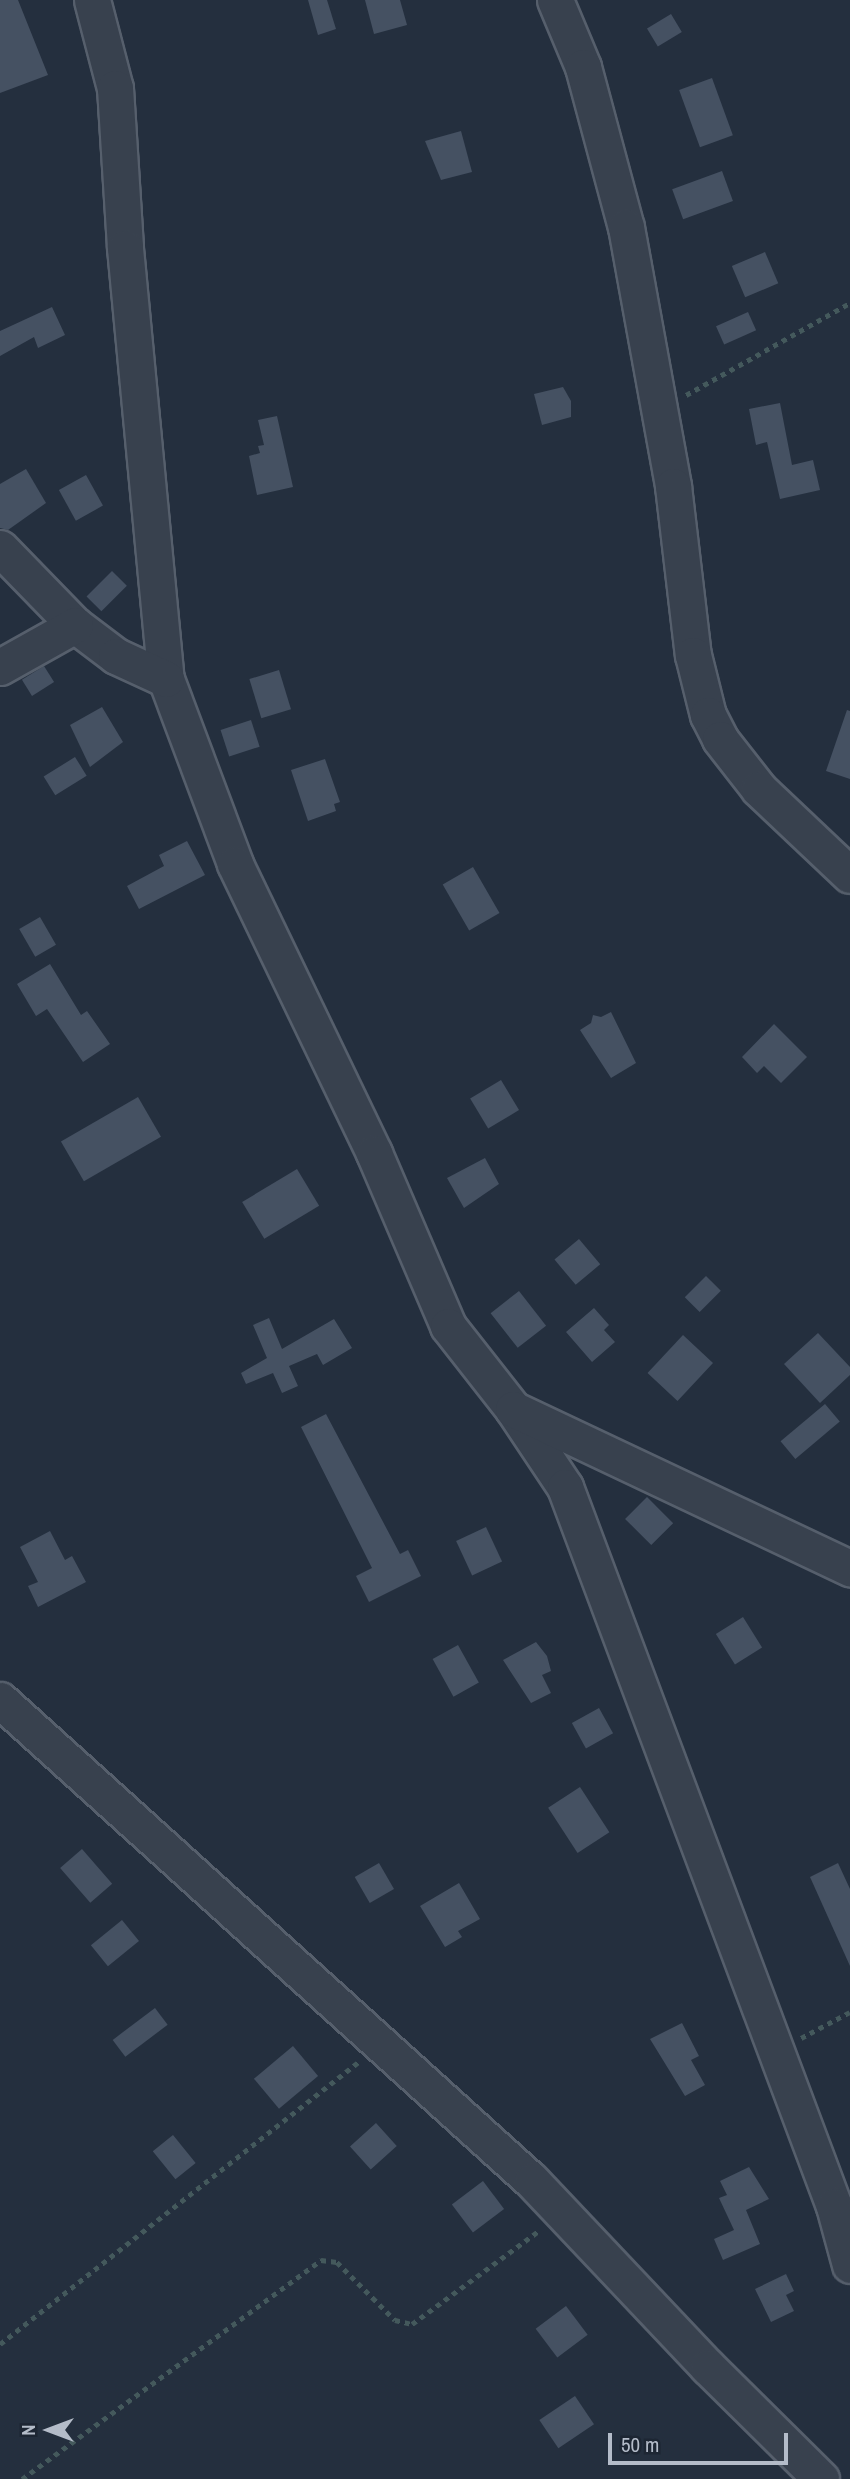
<!DOCTYPE html>
<style>
body{margin:0}
#map{position:relative;width:850px;height:2479px;overflow:hidden;background:#242f3e;font-family:"Archivo Narrow",sans-serif}
div>[style]{position:absolute}
.building>*{inset:0;background:#455162;transform-origin:0 0}
.path>*{height:4.5px;margin-top:-2.25px;transform-origin:0;background:repeating-linear-gradient(90deg,#44595c 0 5px,transparent 0 10px)}
.roads{filter:drop-shadow(2px 0 #565f6c) drop-shadow(-2px 0 #565f6c) drop-shadow(0 2px #565f6c) drop-shadow(0 -2px #565f6c)}
.minor>*{height:35px;margin:-17.5px;padding:0 17.5px;transform-origin:17.5px;border-radius:17.5px;background:#38414e}
span{translate:-50% -50%;white-space:nowrap;text-align:center;line-height:1.15;-webkit-text-stroke:5px #1d2633;paint-order:stroke}
.north{position:absolute;left:14px;top:2395px;width:70px;height:70px;-webkit-text-stroke:5px #1d2633;paint-order:stroke;rotate:270deg;font-size:19px;font-weight:700;line-height:28px;text-align:center;color:#b4bcc9}
.north::after{content:'';display:block;margin:auto;width:24px;height:32px;background:#b4bcc9;clip-path:polygon(50% 0,100% 100%,50% 72%,0 100%)}
.scale{position:absolute;left:608px;top:2433px;width:180px;height:32px;box-sizing:border-box;border:4px solid #b4bcc9;border-top:0;padding-left:9px;font-size:21px;line-height:24px;white-space:nowrap;color:#b4bcc9;-webkit-text-stroke:5px #1d2633;paint-order:stroke}
</style>
<div id="map">
<div class="building">
<div style="clip-path:polygon(0 0,18px 0,48px 75px,0 93px)"></div>
<div style="clip-path:polygon(308px 0,327px 0,336px 29px,318px 35px)"></div>
<div style="clip-path:polygon(365px 0,400px 0,407px 25px,374px 34px)"></div>
<div style="left:671px;top:14px;width:21px;height:28px;rotate:59deg"></div>
<div style="left:712px;top:78px;width:61px;height:35px;rotate:70deg"></div>
<div style="clip-path:polygon(461px 131px,472px 172px,441px 180px,425px 141px)"></div>
<div style="left:722px;top:171px;width:32px;height:53px;rotate:70deg"></div>
<div style="left:765px;top:252px;width:34px;height:36px;rotate:67deg"></div>
<div style="clip-path:polygon(52px 307px,65px 335px,38px 348px,34px 337px,0 356px,0 331px)"></div>
<div style="left:748px;top:312px;width:20px;height:35px;rotate:66deg"></div>
<div style="clip-path:polygon(563px 387px,571px 401px,571px 417px,542px 425px,534px 394px)"></div>
<div style="clip-path:polygon(780px 403px,792px 465px,813px 460px,820px 490px,780px 499px,767px 442px,756px 445px,749px 409px)"></div>
<div style="clip-path:polygon(277px 416px,293px 487px,257px 495px,249px 456px,260px 453px,258px 446px,264px 445px,258px 420px)"></div>
<div style="clip-path:polygon(26px 469px,46px 503px,8px 530px,0 528px,0 484px)"></div>
<div style="left:86px;top:475px;width:35px;height:31px;rotate:61deg"></div>
<div style="left:112px;top:571px;width:21px;height:36px;rotate:45deg"></div>
<div style="left:44px;top:666px;width:19px;height:26px;rotate:58deg"></div>
<div style="left:279px;top:670px;width:41px;height:31px;rotate:73deg"></div>
<div style="clip-path:polygon(102px 707px,123px 742px,90px 767px,70px 725px)"></div>
<div style="clip-path:polygon(847px 710px,850px 711px,850px 779px,826px 771px)"></div>
<div style="left:251px;top:720px;width:28px;height:32px;rotate:72deg"></div>
<div style="left:75px;top:757px;width:22px;height:37px;rotate:58deg"></div>
<div style="clip-path:polygon(325px 759px,340px 802px,334px 804px,336px 811px,308px 821px,291px 770px)"></div>
<div style="clip-path:polygon(187px 841px,205px 875px,139px 909px,127px 886px,164px 866px,159px 855px)"></div>
<div style="left:473px;top:867px;width:53px;height:35px;rotate:60deg"></div>
<div style="left:40px;top:917px;width:32px;height:24px;rotate:60deg"></div>
<div style="clip-path:polygon(50px 964px,81px 1015px,87px 1011px,110px 1044px,83px 1062px,47px 1009px,36px 1016px,17px 984px)"></div>
<div style="clip-path:polygon(611px 1012px,636px 1063px,611px 1078px,580px 1030px,591px 1023px,593px 1015px,601px 1017px)"></div>
<div style="clip-path:polygon(774px 1024px,807px 1057px,781px 1083px,764px 1066px,757px 1073px,742px 1057px)"></div>
<div style="left:501px;top:1080px;width:35px;height:36px;rotate:59deg"></div>
<div style="left:138px;top:1097px;width:46px;height:89px;rotate:60deg"></div>
<div style="clip-path:polygon(485px 1158px,499px 1184px,464px 1208px,447px 1178px)"></div>
<div style="left:297px;top:1169px;width:43px;height:64px;rotate:59deg"></div>
<div style="left:579px;top:1239px;width:33px;height:32px;rotate:50deg"></div>
<div style="left:706px;top:1276px;width:21px;height:30px;rotate:45deg"></div>
<div style="left:519px;top:1291px;width:44px;height:36px;rotate:52deg"></div>
<div style="clip-path:polygon(594px 1308px,609px 1325px,604px 1330px,615px 1342px,592px 1362px,566px 1332px)"></div>
<div style="clip-path:polygon(269px 1318px,282px 1349px,334px 1319px,352px 1348px,323px 1365px,317px 1354px,289px 1366px,298px 1386px,282px 1393px,273px 1373px,246px 1384px,241px 1373px,267px 1358px,253px 1325px)"></div>
<div style="clip-path:polygon(818px 1333px,850px 1367px,850px 1375px,820px 1403px,784px 1364px)"></div>
<div style="left:683px;top:1335px;width:41px;height:52px;rotate:43deg"></div>
<div style="left:825px;top:1404px;width:23px;height:58px;rotate:50deg"></div>
<div style="clip-path:polygon(326px 1414px,400px 1554px,408px 1550px,421px 1576px,369px 1602px,356px 1576px,372px 1568px,301px 1427px)"></div>
<div style="left:647px;top:1497px;width:37px;height:31px;rotate:45deg"></div>
<div style="left:486px;top:1527px;width:38px;height:33px;rotate:65deg"></div>
<div style="clip-path:polygon(50px 1531px,65px 1560px,72px 1556px,86px 1582px,38px 1607px,28px 1586px,38px 1582px,20px 1547px)"></div>
<div style="left:743px;top:1617px;width:36px;height:32px;rotate:58deg"></div>
<div style="clip-path:polygon(536px 1642px,547px 1656px,551px 1671px,542px 1675px,551px 1693px,531px 1703px,503px 1660px)"></div>
<div style="left:458px;top:1645px;width:43px;height:29px;rotate:61deg"></div>
<div style="left:599px;top:1708px;width:29px;height:31px;rotate:61deg"></div>
<div style="left:580px;top:1787px;width:54px;height:38px;rotate:57deg"></div>
<div style="left:82px;top:1849px;width:46px;height:29px;rotate:49deg"></div>
<div style="left:379px;top:1863px;width:30px;height:28px;rotate:60deg"></div>
<div style="clip-path:polygon(838px 1863px,850px 1889px,850px 1966px,810px 1877px)"></div>
<div style="clip-path:polygon(459px 1883px,480px 1919px,458px 1931px,462px 1937px,445px 1947px,420px 1906px)"></div>
<div style="left:122px;top:1920px;width:27px;height:40px;rotate:51deg"></div>
<div style="left:155px;top:2008px;width:21px;height:53px;rotate:53deg"></div>
<div style="clip-path:polygon(682px 2023px,699px 2056px,691px 2060px,705px 2085px,685px 2096px,650px 2039px)"></div>
<div style="left:293px;top:2046px;width:39px;height:51px;rotate:50deg"></div>
<div style="left:376px;top:2123px;width:31px;height:35px;rotate:48deg"></div>
<div style="left:173px;top:2135px;width:36px;height:26px;rotate:51deg"></div>
<div style="clip-path:polygon(749px 2167px,769px 2199px,746px 2210px,760px 2244px,723px 2260px,714px 2239px,734px 2230px,719px 2198px,727px 2195px,720px 2181px)"></div>
<div style="left:483px;top:2181px;width:35px;height:39px;rotate:53deg"></div>
<div style="clip-path:polygon(786px 2274px,794px 2291px,786px 2295px,794px 2311px,771px 2322px,755px 2289px)"></div>
<div style="left:566px;top:2306px;width:36px;height:38px;rotate:53deg"></div>
<div style="left:575px;top:2396px;width:34px;height:43px;rotate:56deg"></div>
</div>
<div class="path">
<div style="left:686px;top:395px;width:188px;rotate:-29.3deg"></div>
<div style="left:801px;top:2038px;width:55px;rotate:-28deg"></div>
<div style="left:0;top:2344px;width:456px;rotate:-38.2deg"></div>
<div style="left:22px;top:2479px;width:371px;rotate:-36.2deg"></div>
<div style="left:321px;top:2260px;width:16px;rotate:7deg"></div>
<div style="left:337px;top:2262px;width:82px;rotate:45deg"></div>
<div style="left:395px;top:2320px;width:17px;rotate:13deg"></div>
<div style="left:412px;top:2324px;width:159px;rotate:-36.3deg"></div>
</div>
<div class="roads">
<div class="minor">
<div style="left:92px;top:0;width:91px;rotate:75.4deg"></div>
<div style="left:115px;top:88px;width:160px;rotate:86.4deg"></div>
<div style="left:125px;top:248px;width:433px;rotate:84.6deg"></div>
<div style="left:166px;top:679px;width:197px;rotate:69.5deg"></div>
<div style="left:235px;top:864px;width:321px;rotate:64.3deg"></div>
<div style="left:374px;top:1153px;width:188px;rotate:66.8deg"></div>
<div style="left:448px;top:1326px;width:105px;rotate:51.9deg"></div>
<div style="left:513px;top:1409px;width:94px;rotate:56.3deg"></div>
<div style="left:565px;top:1487px;width:768px;rotate:69.49deg"></div>
<div style="left:834px;top:2206px;width:61px;rotate:74.8deg"></div>
<div style="left:555px;top:0;width:73px;rotate:67.3deg"></div>
<div style="left:583px;top:67px;width:166px;rotate:75deg"></div>
<div style="left:626px;top:227px;width:263px;rotate:79.7deg"></div>
<div style="left:673px;top:486px;width:170px;rotate:83.3deg"></div>
<div style="left:693px;top:655px;width:62px;rotate:76deg"></div>
<div style="left:708px;top:715px;width:27px;rotate:63deg"></div>
<div style="left:720px;top:739px;width:63px;rotate:52deg"></div>
<div style="left:759px;top:789px;width:125px;rotate:43.4deg"></div>
<div style="left:0;top:548px;width:107px;rotate:45.8deg"></div>
<div style="left:75px;top:625px;width:51px;rotate:37.1deg"></div>
<div style="left:116px;top:656px;width:55px;rotate:24.7deg"></div>
<div style="left:0;top:667px;width:86px;rotate:-29.2deg"></div>
<div style="left:513px;top:1409px;width:373px;rotate:25.3deg"></div>
<div style="left:0;top:1700px;width:717px;rotate:42.12deg"></div>
<div style="left:532px;top:2181px;width:256px;rotate:46.6deg"></div>
<div style="left:708px;top:2367px;width:159px;rotate:44.7deg"></div>
</div>
</div>
<div class="north">N</div>
<div class="scale">50 m</div>
</div>
